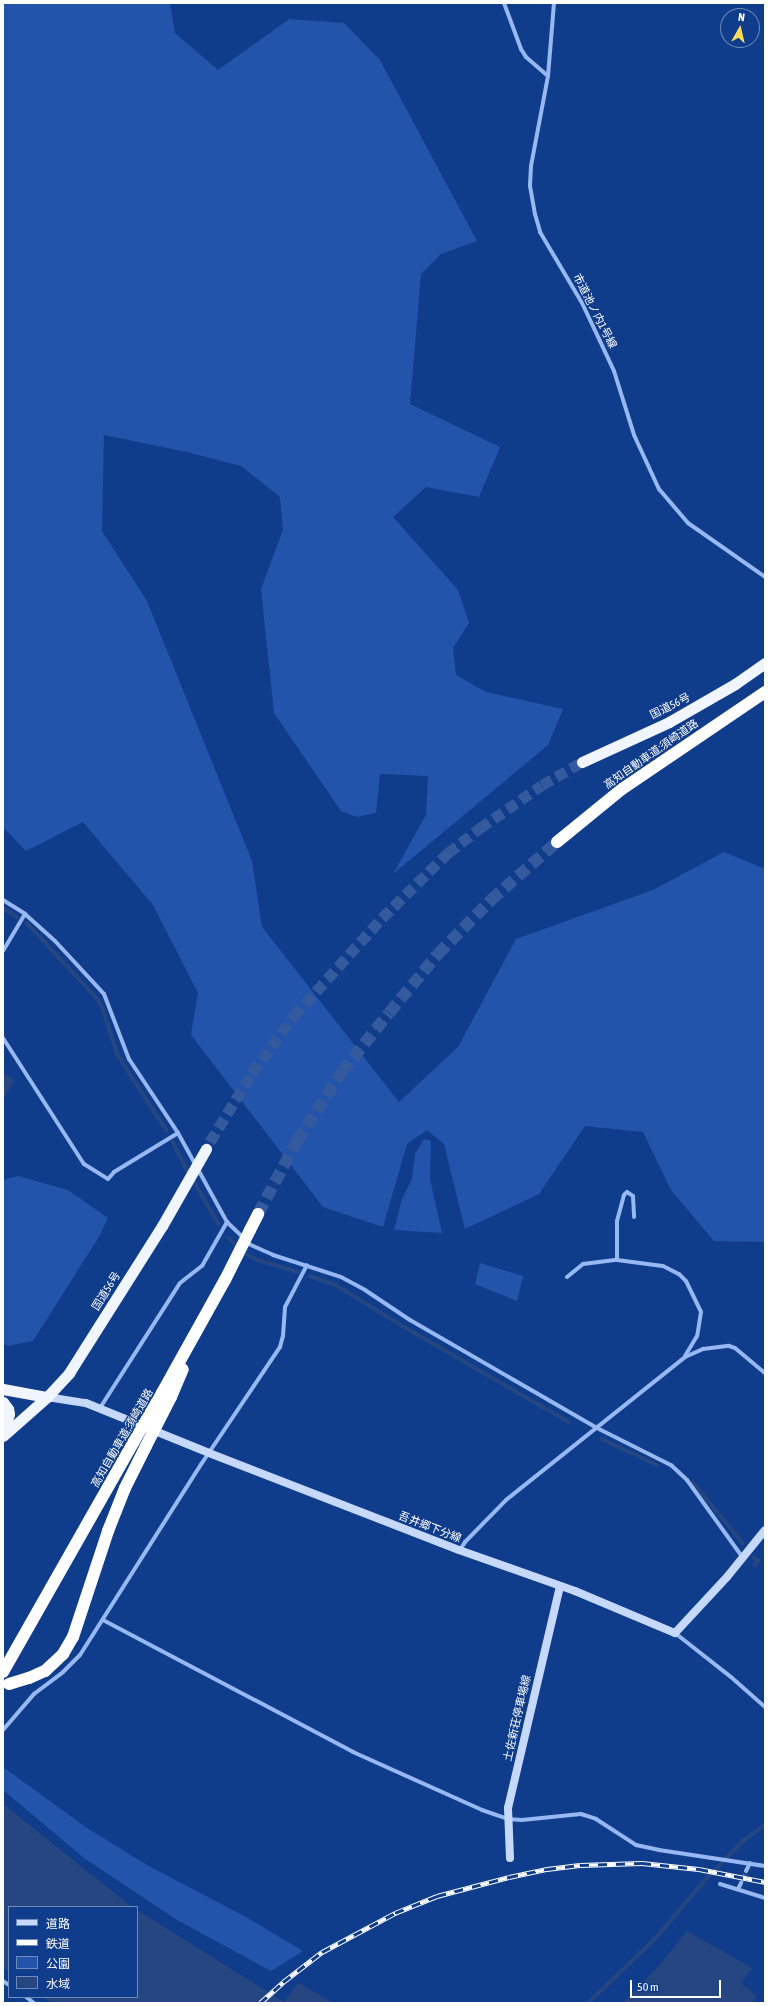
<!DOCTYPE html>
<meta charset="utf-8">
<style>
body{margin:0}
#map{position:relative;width:768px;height:2006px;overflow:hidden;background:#103c8c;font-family:"Asap Condensed","Noto Sans JP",sans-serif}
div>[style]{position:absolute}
.green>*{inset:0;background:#2254ab}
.water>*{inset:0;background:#264682}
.stream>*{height:3.5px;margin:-1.75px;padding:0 1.75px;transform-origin:1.75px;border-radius:1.75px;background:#264682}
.minor-tunnel>*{height:4px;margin-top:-2px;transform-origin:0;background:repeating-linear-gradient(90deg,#34599d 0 4px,transparent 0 6px)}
.trunk-tunnel>*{height:11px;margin-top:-5.5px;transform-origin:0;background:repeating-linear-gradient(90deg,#34599d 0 11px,transparent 0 16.5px)}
.motorway-tunnel>*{height:12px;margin-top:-6px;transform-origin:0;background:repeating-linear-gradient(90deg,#34599d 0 12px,transparent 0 18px)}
.minor>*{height:4px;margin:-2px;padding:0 2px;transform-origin:2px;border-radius:2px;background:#97b8f2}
.secondary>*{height:8px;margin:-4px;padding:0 4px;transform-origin:4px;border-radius:4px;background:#c6d9fc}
.trunk>*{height:11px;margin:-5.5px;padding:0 5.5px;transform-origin:5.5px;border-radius:5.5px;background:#f0f5ff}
.motorway>*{height:12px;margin:-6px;padding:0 6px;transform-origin:6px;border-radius:6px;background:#fff}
.rail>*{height:4.5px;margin-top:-2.25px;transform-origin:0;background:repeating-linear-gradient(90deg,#103c8c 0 9px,#fff 0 18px);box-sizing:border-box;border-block:1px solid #fff}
.trunk-bridge>*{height:11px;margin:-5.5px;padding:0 5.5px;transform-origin:5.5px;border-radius:5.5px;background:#f0f5ff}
.motorway-bridge>*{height:12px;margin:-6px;padding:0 6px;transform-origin:6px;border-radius:6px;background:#fff}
span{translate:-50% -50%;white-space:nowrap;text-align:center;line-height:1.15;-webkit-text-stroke:3px #103c8c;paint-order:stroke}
.street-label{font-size:11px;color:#fff}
.frame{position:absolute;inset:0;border:4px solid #fff;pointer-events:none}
.legend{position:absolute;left:8px;top:1906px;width:130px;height:92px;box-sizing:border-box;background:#103c8c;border:1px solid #708aba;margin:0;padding:5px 7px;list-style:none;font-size:12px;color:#fff}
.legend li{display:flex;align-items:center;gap:8px;height:20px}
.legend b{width:20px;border:1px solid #708aba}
.north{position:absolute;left:720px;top:8px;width:40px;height:40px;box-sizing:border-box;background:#103c8c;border:1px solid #708aba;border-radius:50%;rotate:8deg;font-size:11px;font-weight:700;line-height:16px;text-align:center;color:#fff}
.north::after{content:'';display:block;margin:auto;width:14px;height:18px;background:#ffdd58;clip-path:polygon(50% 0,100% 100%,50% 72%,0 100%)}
.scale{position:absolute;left:630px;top:1980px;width:91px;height:18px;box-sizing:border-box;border:2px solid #fff;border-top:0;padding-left:5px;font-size:12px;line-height:14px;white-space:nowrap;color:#fff;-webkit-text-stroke:3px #103c8c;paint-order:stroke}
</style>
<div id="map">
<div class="green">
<div style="clip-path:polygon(3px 3px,170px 3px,175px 33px,218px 70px,289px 19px,344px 23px,380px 60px,477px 241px,441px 254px,421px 274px,410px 404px,500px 447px,479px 497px,426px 487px,393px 517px,458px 590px,469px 623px,453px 648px,456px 675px,486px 692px,563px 709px,548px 745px,393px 874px,426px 815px,428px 776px,380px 774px,376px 813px,357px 817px,341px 811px,274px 713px,261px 589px,283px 530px,280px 497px,241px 466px,187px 452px,104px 435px,102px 531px,147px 601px,252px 861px,262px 927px,399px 1102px,458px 1047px,516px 939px,653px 890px,724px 852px,765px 869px,765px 1242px,714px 1241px,671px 1190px,643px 1132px,585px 1126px,539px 1194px,465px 1229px,444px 1144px,427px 1130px,407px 1144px,383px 1227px,323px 1207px,191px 1035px,198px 993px,153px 905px,83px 822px,26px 851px,3px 827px)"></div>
<div style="clip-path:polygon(424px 1139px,431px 1141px,430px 1179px,442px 1233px,394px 1230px,402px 1199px,412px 1179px,415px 1154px)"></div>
<div style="clip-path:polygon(18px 1176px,68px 1190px,108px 1218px,100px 1235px,33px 1341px,8px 1346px,3px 1343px,3px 1180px)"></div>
<div style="clip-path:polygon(480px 1263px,523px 1276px,517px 1301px,475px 1284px)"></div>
<div style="clip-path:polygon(3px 1767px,87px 1828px,147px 1865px,246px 1917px,303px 1951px,271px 1971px,177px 1920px,84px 1858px,3px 1790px)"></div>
</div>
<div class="water">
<div style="clip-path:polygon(3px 1073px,15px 1080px,3px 1100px)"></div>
<div style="clip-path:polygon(3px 1804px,132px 1907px,9px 1907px,9px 1972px,3px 1967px)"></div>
<div style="clip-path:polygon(137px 1910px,284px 2002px,298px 1983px,334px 2003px,52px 2003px,43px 1997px,137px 1997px)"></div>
<div style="clip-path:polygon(687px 1931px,752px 1968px,741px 1983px,757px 1996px,752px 2003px,623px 2003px,662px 1962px)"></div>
</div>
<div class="stream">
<div style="left:3px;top:908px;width:17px;rotate:33deg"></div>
<div style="left:27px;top:923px;width:103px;rotate:47deg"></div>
<div style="left:97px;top:998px;width:9px;rotate:58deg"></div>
<div style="left:102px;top:1006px;width:52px;rotate:71.9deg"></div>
<div style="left:118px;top:1055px;width:90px;rotate:57.2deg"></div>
<div style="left:173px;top:1142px;width:35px;rotate:63deg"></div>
<div style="left:192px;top:1178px;width:53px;rotate:59.6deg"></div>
<div style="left:229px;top:1238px;width:21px;rotate:45deg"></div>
<div style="left:244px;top:1253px;width:16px;rotate:27deg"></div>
<div style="left:258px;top:1260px;width:42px;rotate:16.7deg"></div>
<div style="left:310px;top:1276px;width:28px;rotate:19deg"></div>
<div style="left:336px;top:1285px;width:76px;rotate:31.6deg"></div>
<div style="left:401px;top:1325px;width:194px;rotate:30deg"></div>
<div style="left:602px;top:1439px;width:61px;rotate:25.3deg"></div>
<div style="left:693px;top:1482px;width:79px;rotate:50.7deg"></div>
<div style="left:754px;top:1557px;width:6px;rotate:45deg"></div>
<div style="left:758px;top:1561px;width:5px;rotate:127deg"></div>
<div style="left:588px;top:2003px;width:93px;rotate:-43.7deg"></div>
<div style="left:655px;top:1939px;width:79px;rotate:-49.6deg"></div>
<div style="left:706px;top:1879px;width:53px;rotate:-45.8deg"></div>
<div style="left:743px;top:1841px;width:27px;rotate:-36deg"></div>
</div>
<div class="minor-tunnel">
<div style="left:741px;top:1883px;width:13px;rotate:-67deg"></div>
</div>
<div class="trunk-tunnel">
<div style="left:210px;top:1142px;width:81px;rotate:-58.7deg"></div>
<div style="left:252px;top:1073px;width:71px;rotate:-53.6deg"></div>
<div style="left:294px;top:1016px;width:132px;rotate:-48.1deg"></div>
<div style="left:382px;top:918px;width:93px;rotate:-44.6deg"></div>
<div style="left:448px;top:853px;width:41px;rotate:-38deg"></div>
<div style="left:480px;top:828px;width:75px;rotate:-34.7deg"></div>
<div style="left:542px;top:785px;width:46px;rotate:-29.9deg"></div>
</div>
<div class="motorway-tunnel">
<div style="left:258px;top:1214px;width:83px;rotate:-61.9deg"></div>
<div style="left:297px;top:1141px;width:82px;rotate:-56.9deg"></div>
<div style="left:342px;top:1072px;width:75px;rotate:-51.5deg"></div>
<div style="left:389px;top:1013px;width:77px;rotate:-50.3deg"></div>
<div style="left:438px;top:954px;width:76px;rotate:-45.5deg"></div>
<div style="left:491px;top:900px;width:88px;rotate:-41.3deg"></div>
</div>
<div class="minor">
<div style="left:504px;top:3px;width:49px;rotate:69.7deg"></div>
<div style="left:521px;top:49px;width:9px;rotate:58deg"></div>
<div style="left:526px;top:57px;width:29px;rotate:41deg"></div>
<div style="left:554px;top:3px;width:73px;rotate:94.7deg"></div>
<div style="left:548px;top:76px;width:92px;rotate:100.7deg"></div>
<div style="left:531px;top:166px;width:20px;rotate:93deg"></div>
<div style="left:530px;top:186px;width:28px;rotate:80deg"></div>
<div style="left:535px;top:214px;width:19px;rotate:74deg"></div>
<div style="left:540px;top:232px;width:82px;rotate:59.4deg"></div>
<div style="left:582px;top:303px;width:42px;rotate:64.7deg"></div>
<div style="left:600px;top:341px;width:33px;rotate:65deg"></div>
<div style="left:614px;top:371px;width:67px;rotate:72.6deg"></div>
<div style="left:634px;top:435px;width:60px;rotate:65.2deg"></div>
<div style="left:659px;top:489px;width:45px;rotate:49.5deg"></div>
<div style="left:688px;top:523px;width:94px;rotate:35deg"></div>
<div style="left:3px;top:900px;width:26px;rotate:32deg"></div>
<div style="left:25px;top:914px;width:40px;rotate:42deg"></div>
<div style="left:55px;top:941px;width:72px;rotate:47.2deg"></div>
<div style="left:104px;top:994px;width:70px;rotate:69deg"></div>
<div style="left:129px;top:1059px;width:89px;rotate:56.5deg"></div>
<div style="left:178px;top:1133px;width:102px;rotate:61.2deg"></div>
<div style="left:227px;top:1222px;width:33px;rotate:44deg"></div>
<div style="left:251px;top:1245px;width:24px;rotate:24deg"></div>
<div style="left:273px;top:1255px;width:71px;rotate:17.9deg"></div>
<div style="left:341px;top:1277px;width:27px;rotate:28deg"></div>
<div style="left:365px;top:1290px;width:54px;rotate:33.7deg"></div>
<div style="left:410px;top:1320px;width:216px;rotate:30deg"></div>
<div style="left:597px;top:1428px;width:83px;rotate:26.6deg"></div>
<div style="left:671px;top:1465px;width:22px;rotate:43deg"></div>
<div style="left:687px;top:1480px;width:96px;rotate:54.3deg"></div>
<div style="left:3px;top:951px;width:43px;rotate:-59.3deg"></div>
<div style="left:3px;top:1038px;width:150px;rotate:57.3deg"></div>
<div style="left:84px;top:1164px;width:28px;rotate:32deg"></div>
<div style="left:108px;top:1179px;width:9px;rotate:-49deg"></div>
<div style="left:114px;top:1172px;width:75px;rotate:-31.4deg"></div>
<div style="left:617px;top:1260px;width:39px;rotate:-90deg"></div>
<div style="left:617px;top:1221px;width:27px;rotate:-75deg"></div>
<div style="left:624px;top:1195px;width:4px;rotate:-45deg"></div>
<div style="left:627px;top:1192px;width:7px;rotate:34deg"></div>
<div style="left:633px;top:1196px;width:21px;rotate:87deg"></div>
<div style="left:567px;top:1277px;width:21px;rotate:-39deg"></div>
<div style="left:583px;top:1264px;width:34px;rotate:-7deg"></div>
<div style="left:617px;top:1260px;width:46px;rotate:7.4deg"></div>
<div style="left:663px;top:1266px;width:18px;rotate:27deg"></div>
<div style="left:679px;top:1274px;width:10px;rotate:45deg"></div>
<div style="left:686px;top:1281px;width:34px;rotate:64deg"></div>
<div style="left:701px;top:1312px;width:24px;rotate:99deg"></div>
<div style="left:697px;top:1336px;width:23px;rotate:121deg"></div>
<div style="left:100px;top:1408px;width:148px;rotate:-57.4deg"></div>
<div style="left:180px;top:1283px;width:28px;rotate:-38deg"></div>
<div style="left:202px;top:1266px;width:51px;rotate:-60.4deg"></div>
<div style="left:460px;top:1550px;width:9px;rotate:-58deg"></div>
<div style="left:465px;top:1542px;width:59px;rotate:-45.7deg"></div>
<div style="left:506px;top:1500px;width:229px;rotate:-38.6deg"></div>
<div style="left:685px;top:1357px;width:20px;rotate:-24deg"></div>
<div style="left:703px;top:1349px;width:26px;rotate:-7deg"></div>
<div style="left:729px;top:1346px;width:6px;rotate:18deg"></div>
<div style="left:735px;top:1348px;width:39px;rotate:40deg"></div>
<div style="left:103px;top:1620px;width:283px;rotate:27.8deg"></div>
<div style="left:353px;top:1752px;width:141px;rotate:24.2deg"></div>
<div style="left:482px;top:1810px;width:28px;rotate:19deg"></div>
<div style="left:508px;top:1819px;width:14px;rotate:4deg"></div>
<div style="left:522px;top:1820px;width:59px;rotate:-5.8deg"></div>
<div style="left:581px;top:1814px;width:16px;rotate:18deg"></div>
<div style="left:596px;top:1819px;width:48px;rotate:33deg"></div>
<div style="left:636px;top:1845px;width:24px;rotate:12deg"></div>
<div style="left:659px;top:1850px;width:107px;rotate:8.6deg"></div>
<div style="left:675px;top:1633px;width:71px;rotate:38.2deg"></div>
<div style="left:731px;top:1677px;width:45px;rotate:41.4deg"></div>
<div style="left:3px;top:1730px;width:48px;rotate:-49.3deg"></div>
<div style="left:34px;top:1694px;width:36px;rotate:-37deg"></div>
<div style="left:63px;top:1672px;width:24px;rotate:-45deg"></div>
<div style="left:80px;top:1655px;width:227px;rotate:-57.6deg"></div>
<div style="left:202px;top:1463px;width:140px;rotate:-56.1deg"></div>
<div style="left:280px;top:1347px;width:11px;rotate:-75deg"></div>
<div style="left:283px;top:1336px;width:29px;rotate:-86deg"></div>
<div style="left:285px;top:1307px;width:47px;rotate:-62.4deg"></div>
<div style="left:746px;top:1871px;width:9px;rotate:-63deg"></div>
<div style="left:720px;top:1884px;width:47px;rotate:17.3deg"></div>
<div style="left:738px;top:1889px;width:7px;rotate:-63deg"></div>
<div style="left:3px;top:1981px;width:7px;rotate:34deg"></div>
<div style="left:26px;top:1997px;width:10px;rotate:37deg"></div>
</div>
<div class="secondary">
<div style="left:47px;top:1397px;width:39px;rotate:9deg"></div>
<div style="left:86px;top:1403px;width:133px;rotate:22.1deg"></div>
<div style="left:209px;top:1453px;width:268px;rotate:21.2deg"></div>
<div style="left:459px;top:1550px;width:123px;rotate:19.5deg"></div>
<div style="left:575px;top:1591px;width:108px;rotate:22.8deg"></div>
<div style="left:675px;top:1633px;width:76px;rotate:-47.1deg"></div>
<div style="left:727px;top:1577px;width:60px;rotate:-51deg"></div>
<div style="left:510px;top:1858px;width:50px;rotate:-92.3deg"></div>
<div style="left:508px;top:1808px;width:228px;rotate:-76.8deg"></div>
</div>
<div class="trunk">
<div style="left:582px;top:762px;width:96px;rotate:-24.7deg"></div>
<div style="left:669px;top:722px;width:76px;rotate:-29.9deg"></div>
<div style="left:735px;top:684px;width:37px;rotate:-35deg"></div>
<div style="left:3px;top:1389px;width:45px;rotate:10.3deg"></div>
<div style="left:3px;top:1402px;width:9px;rotate:54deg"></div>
<div style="left:8px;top:1409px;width:5px;rotate:79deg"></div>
<div style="left:9px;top:1414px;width:19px;rotate:108deg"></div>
<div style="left:3px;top:1436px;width:59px;rotate:-41.6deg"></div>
<div style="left:47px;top:1397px;width:33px;rotate:-47deg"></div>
<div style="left:69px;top:1373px;width:174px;rotate:-57.7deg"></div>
</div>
<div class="motorway">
<div style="left:557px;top:842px;width:84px;rotate:-39.2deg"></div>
<div style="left:622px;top:789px;width:173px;rotate:-34.1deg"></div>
<div style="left:250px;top:1230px;width:18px;rotate:-63deg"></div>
<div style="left:162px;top:1393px;width:129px;rotate:-60.9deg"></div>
<div style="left:171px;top:1397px;width:30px;rotate:-67deg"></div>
<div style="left:3px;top:1672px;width:263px;rotate:-60.4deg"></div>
<div style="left:9px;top:1684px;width:21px;rotate:-17deg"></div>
<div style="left:29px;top:1678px;width:17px;rotate:-24deg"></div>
<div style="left:45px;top:1671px;width:25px;rotate:-43deg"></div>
<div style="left:63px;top:1654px;width:20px;rotate:-60deg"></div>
<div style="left:73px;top:1637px;width:112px;rotate:-71.7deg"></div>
<div style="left:108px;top:1531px;width:46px;rotate:-68.4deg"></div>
<div style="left:125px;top:1488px;width:47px;rotate:-63.4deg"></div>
</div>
<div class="rail">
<div style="left:260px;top:2003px;width:31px;rotate:-42deg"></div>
<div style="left:283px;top:1982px;width:49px;rotate:-37.6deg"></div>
<div style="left:322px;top:1952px;width:83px;rotate:-28.1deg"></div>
<div style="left:395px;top:1913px;width:45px;rotate:-22deg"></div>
<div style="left:437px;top:1896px;width:74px;rotate:-14.8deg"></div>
<div style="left:509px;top:1877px;width:39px;rotate:-12deg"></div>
<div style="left:547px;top:1869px;width:33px;rotate:-7deg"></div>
<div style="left:580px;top:1865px;width:62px;rotate:-1.8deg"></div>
<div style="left:642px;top:1863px;width:57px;rotate:6deg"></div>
<div style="left:699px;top:1869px;width:67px;rotate:11.1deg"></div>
</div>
<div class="trunk-bridge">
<div style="left:162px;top:1226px;width:89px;rotate:-60.3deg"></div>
</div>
<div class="motorway-bridge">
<div style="left:225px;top:1280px;width:56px;rotate:-63.4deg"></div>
<div style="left:133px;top:1443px;width:58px;rotate:-59.9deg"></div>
<div style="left:146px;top:1446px;width:55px;rotate:-63deg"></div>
</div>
<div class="street-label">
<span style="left:595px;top:311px;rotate:63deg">市道池ノ内1号線</span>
<span style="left:670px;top:706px;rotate:-27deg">国道56号</span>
<span style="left:651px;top:754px;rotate:-35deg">高知自動車道;須崎道路</span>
<span style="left:106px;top:1291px;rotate:-58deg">国道56号</span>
<span style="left:122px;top:1438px;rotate:-60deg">高知自動車道;須崎道路</span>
<span style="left:430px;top:1527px;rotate:21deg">吾井郷下分線</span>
<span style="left:517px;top:1718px;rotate:-77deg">土佐新荘停車場線</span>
</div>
<div class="frame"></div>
<ul class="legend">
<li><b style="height:5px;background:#c6d9fc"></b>道路</li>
<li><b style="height:5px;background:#fff"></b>鉄道</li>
<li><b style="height:11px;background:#2254ab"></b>公園</li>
<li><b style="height:11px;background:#264682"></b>水域</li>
</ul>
<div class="north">N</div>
<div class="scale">50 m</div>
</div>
